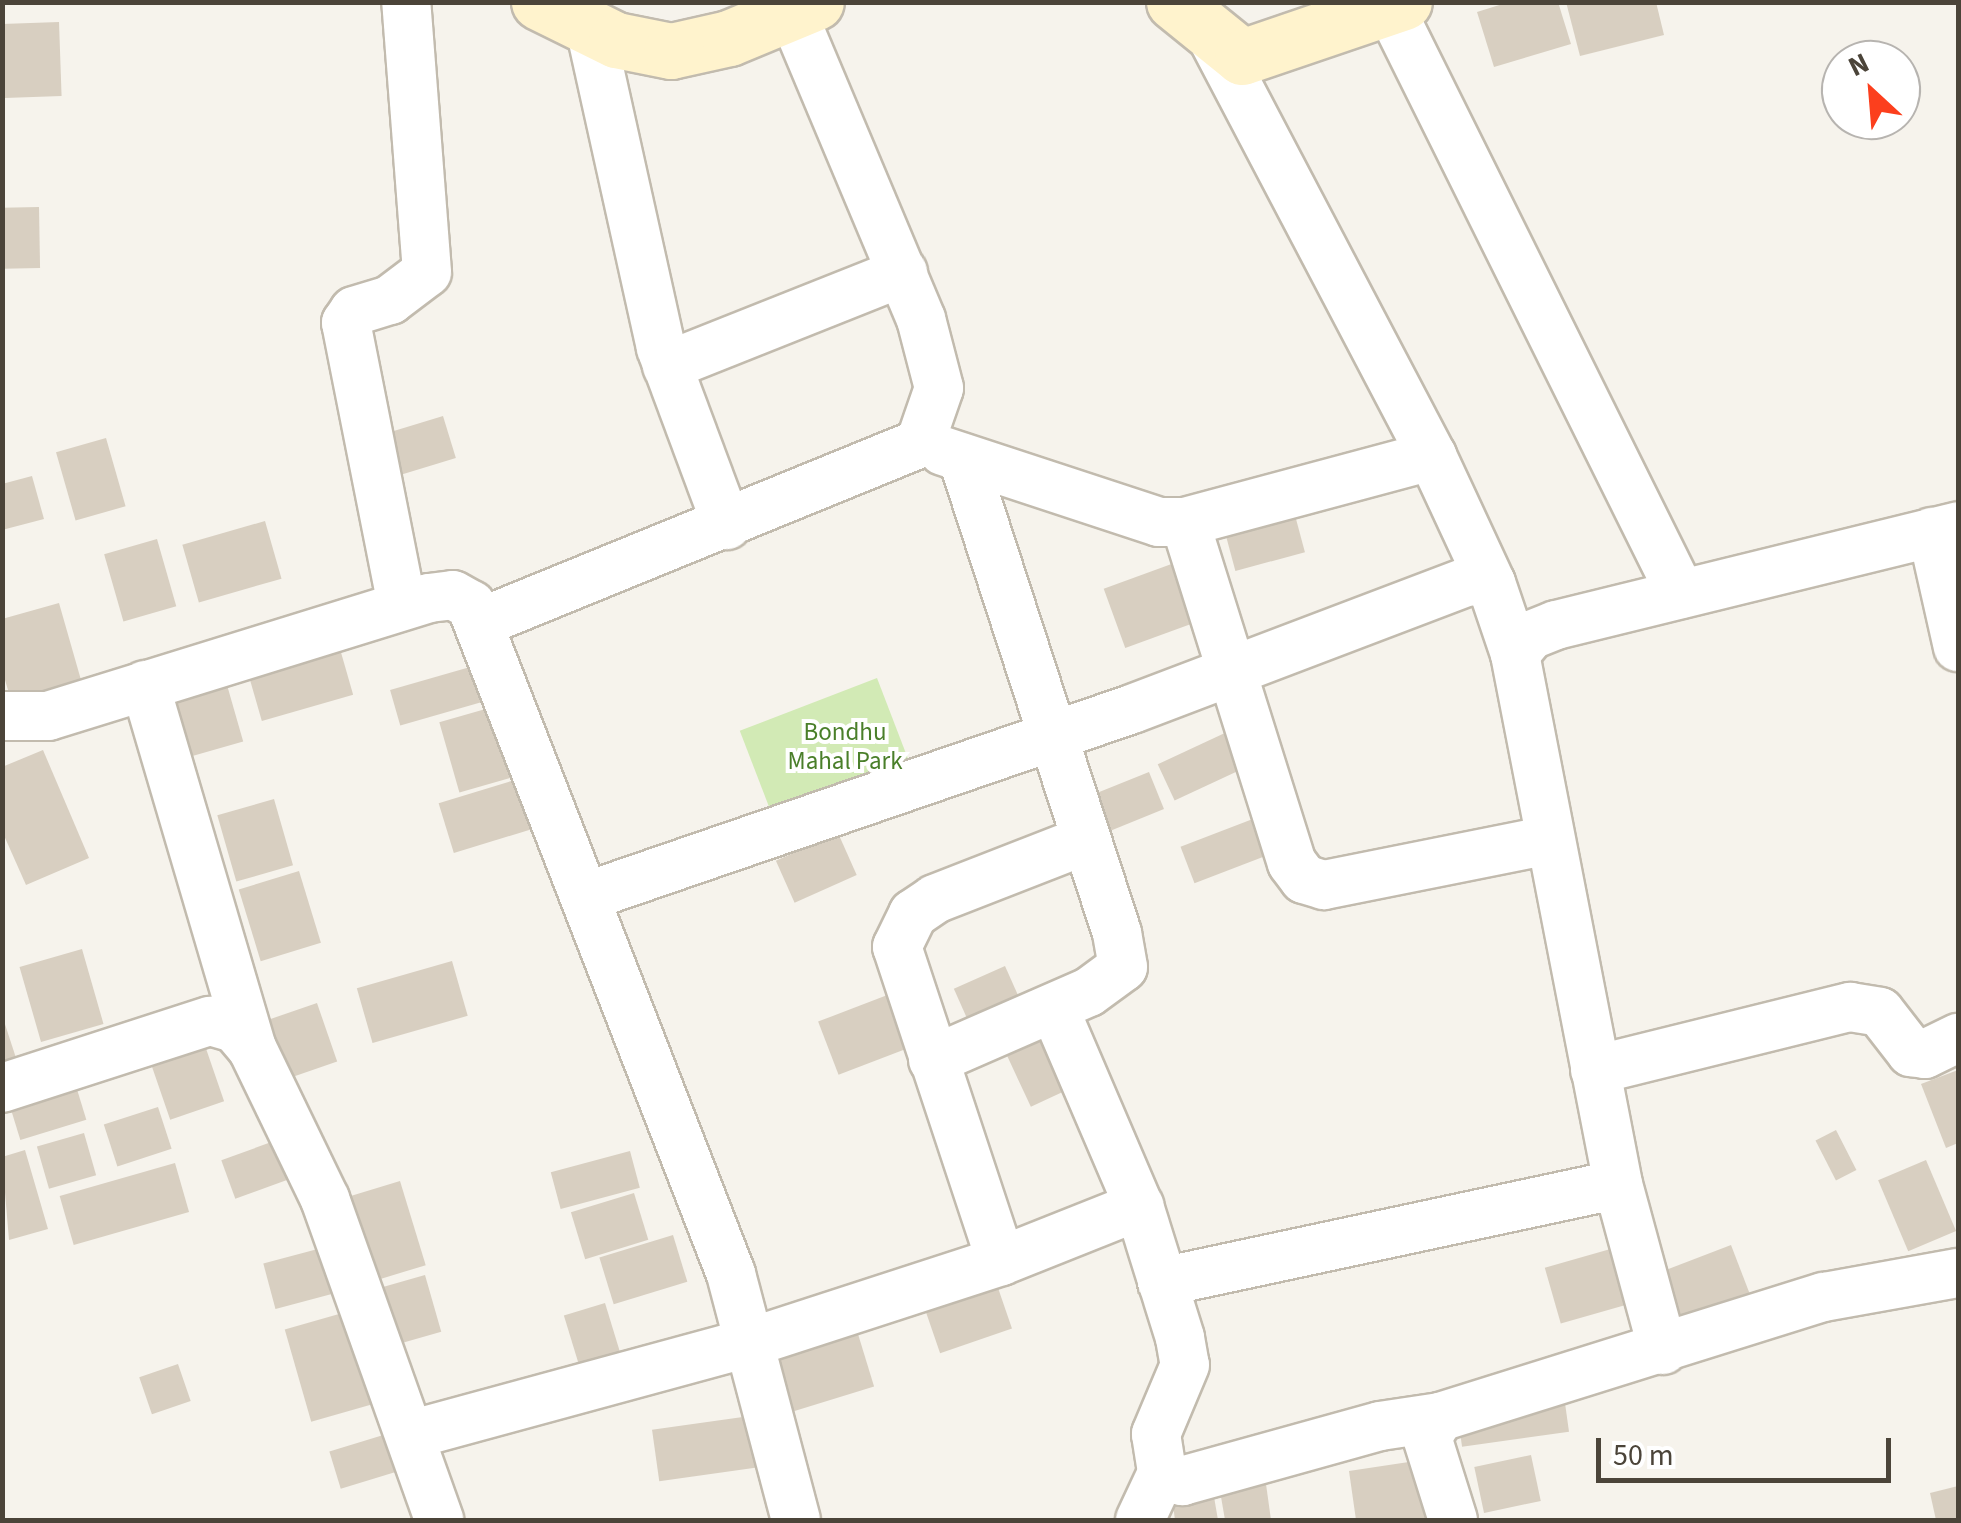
<!DOCTYPE html>
<style>
body{margin:0}
#map{position:relative;width:1961px;height:1523px;overflow:hidden;background:#f6f3ec;font-family:"Source Sans 3",sans-serif}
div>[style]{position:absolute}
.green>*{inset:0;background:#d2eab5;transform-origin:0 0}
.building>*{inset:0;background:#d8cfc1;transform-origin:0 0}
.roads{filter:drop-shadow(2px 0 #c2bbae) drop-shadow(-2px 0 #c2bbae) drop-shadow(0 2px #c2bbae) drop-shadow(0 -2px #c2bbae)}
.street>*{height:48px;margin:-24px;padding:0 24px;transform-origin:24px;border-radius:24px;background:#fff}
.secondary>*{height:55px;margin:-27.5px;padding:0 27.5px;transform-origin:27.5px;border-radius:27.5px;background:#fff3cd}
span{translate:-50% -50%;white-space:nowrap;text-align:center;line-height:1.15;-webkit-text-stroke:8px #fff;paint-order:stroke}
.park-label{font-size:25px;color:#4a7f2a}
.frame{position:absolute;inset:0;border:5px solid #4b4439;pointer-events:none}
.north{position:absolute;left:1821px;top:40px;width:100px;height:100px;box-sizing:border-box;background:#fff;border:2px solid #b7b4b0;border-radius:50%;rotate:334deg;font-size:28px;font-weight:700;line-height:40px;text-align:center;color:#4b4439}
.north::after{content:'';display:block;margin:auto;width:35px;height:45px;background:#fc3f1d;clip-path:polygon(50% 0,100% 100%,50% 72%,0 100%)}
.scale{position:absolute;left:1596px;top:1438px;width:295px;height:45px;box-sizing:border-box;border:5px solid #4b4439;border-top:0;padding-left:12px;font-size:30px;line-height:35px;white-space:nowrap;color:#4b4439;-webkit-text-stroke:8px #fff;paint-order:stroke}
</style>
<div id="map">
<div class="green">
<div style="left:877px;top:678px;width:110px;height:147px;rotate:69deg"></div>
</div>
<div class="building">
<div style="clip-path:polygon(1509px 2px,1558px 2px,1571px 44px,1494px 67px,1477px 12px)"></div>
<div style="clip-path:polygon(1566px 2px,1656px 2px,1664px 35px,1580px 56px)"></div>
<div style="left:59px;top:22px;width:74px;height:57px;rotate:88deg"></div>
<div style="left:39px;top:207px;width:61px;height:37px;rotate:89deg"></div>
<div style="left:443px;top:416px;width:44px;height:60px;rotate:73deg"></div>
<div style="left:106px;top:438px;width:71px;height:52px;rotate:74deg"></div>
<div style="clip-path:polygon(32px 476px,44px 519px,2px 530px,2px 484px)"></div>
<div style="left:1292px;top:504px;width:50px;height:72px;rotate:75deg"></div>
<div style="left:265px;top:521px;width:60px;height:86px;rotate:74deg"></div>
<div style="left:157px;top:539px;width:70px;height:55px;rotate:74deg"></div>
<div style="left:1177px;top:562px;width:63px;height:78px;rotate:70deg"></div>
<div style="clip-path:polygon(59px 603px,81px 680px,11px 700px,2px 670px,2px 619px)"></div>
<div style="left:338px;top:642px;width:55px;height:95px;rotate:74deg"></div>
<div style="left:491px;top:661px;width:37px;height:105px;rotate:74deg"></div>
<div style="left:225px;top:678px;width:66px;height:61px;rotate:74deg"></div>
<div style="left:496px;top:706px;width:73px;height:59px;rotate:74deg"></div>
<div style="left:1242px;top:725px;width:40px;height:93px;rotate:65deg"></div>
<div style="clip-path:polygon(43px 750px,89px 858px,26px 885px,2px 831px,2px 767px)"></div>
<div style="left:1149px;top:772px;width:40px;height:57px;rotate:68deg"></div>
<div style="left:518px;top:779px;width:52px;height:83px;rotate:73deg"></div>
<div style="left:274px;top:799px;width:69px;height:59px;rotate:74deg"></div>
<div style="left:1258px;top:817px;width:39px;height:83px;rotate:69deg"></div>
<div style="left:838px;top:833px;width:46px;height:68px;rotate:66deg"></div>
<div style="left:299px;top:871px;width:75px;height:63px;rotate:73deg"></div>
<div style="left:82px;top:949px;width:78px;height:65px;rotate:74deg"></div>
<div style="left:452px;top:961px;width:57px;height:99px;rotate:74deg"></div>
<div style="left:1005px;top:966px;width:35px;height:56px;rotate:66deg"></div>
<div style="left:890px;top:994px;width:57px;height:77px;rotate:69deg"></div>
<div style="left:317px;top:1003px;width:62px;height:62px;rotate:71deg"></div>
<div style="clip-path:polygon(2px 1015px,17px 1061px,2px 1065px)"></div>
<div style="left:1037px;top:1030px;width:67px;height:38px;rotate:65deg"></div>
<div style="left:201px;top:1034px;width:71px;height:57px;rotate:71deg"></div>
<div style="clip-path:polygon(1958px 1070px,1958px 1143px,1946px 1148px,1921px 1084px)"></div>
<div style="left:72px;top:1073px;width:49px;height:69px;rotate:73deg"></div>
<div style="left:158px;top:1107px;width:44px;height:57px;rotate:72deg"></div>
<div style="left:1836px;top:1130px;width:45px;height:23px;rotate:63deg"></div>
<div style="left:84px;top:1133px;width:44px;height:49px;rotate:74deg"></div>
<div style="left:288px;top:1136px;width:41px;height:71px;rotate:70deg"></div>
<div style="clip-path:polygon(25px 1150px,48px 1229px,9px 1240px,2px 1157px)"></div>
<div style="left:630px;top:1151px;width:38px;height:82px;rotate:75deg"></div>
<div style="left:1926px;top:1160px;width:77px;height:52px;rotate:67deg"></div>
<div style="left:175px;top:1163px;width:51px;height:120px;rotate:74deg"></div>
<div style="left:400px;top:1181px;width:88px;height:67px;rotate:73deg"></div>
<div style="left:634px;top:1193px;width:49px;height:66px;rotate:73deg"></div>
<div style="left:673px;top:1235px;width:49px;height:77px;rotate:73deg"></div>
<div style="left:1731px;top:1245px;width:60px;height:74px;rotate:69deg"></div>
<div style="left:329px;top:1246px;width:47px;height:68px;rotate:75deg"></div>
<div style="left:1614px;top:1248px;width:58px;height:72px;rotate:74deg"></div>
<div style="left:425px;top:1275px;width:59px;height:61px;rotate:74deg"></div>
<div style="left:997px;top:1285px;width:46px;height:76px;rotate:71deg"></div>
<div style="left:605px;top:1303px;width:59px;height:43px;rotate:73deg"></div>
<div style="left:353px;top:1310px;width:96px;height:71px;rotate:74deg"></div>
<div style="left:858px;top:1334px;width:55px;height:84px;rotate:73deg"></div>
<div style="left:178px;top:1364px;width:39px;height:41px;rotate:71deg"></div>
<div style="left:1564px;top:1396px;width:36px;height:108px;rotate:82deg"></div>
<div style="left:757px;top:1415px;width:52px;height:106px;rotate:82deg"></div>
<div style="left:403px;top:1429px;width:39px;height:77px;rotate:73deg"></div>
<div style="left:1531px;top:1455px;width:47px;height:58px;rotate:78deg"></div>
<div style="clip-path:polygon(1422px 1460px,1431px 1520px,1356px 1520px,1349px 1471px)"></div>
<div style="clip-path:polygon(1266px 1484px,1271px 1520px,1225px 1520px,1220px 1491px)"></div>
<div style="clip-path:polygon(1958px 1486px,1958px 1520px,1936px 1520px,1930px 1493px)"></div>
<div style="clip-path:polygon(1213px 1491px,1218px 1520px,1175px 1520px,1172px 1498px)"></div>
</div>
<div class="roads">
<div class="street">
<div style="left:1390px;top:8px;width:654px;rotate:63.59deg"></div>
<div style="left:589px;top:23px;width:333px;rotate:77.5deg"></div>
<div style="left:661px;top:348px;width:189px;rotate:69.6deg"></div>
<div style="left:1213px;top:39px;width:471px;rotate:62.3deg"></div>
<div style="left:1432px;top:456px;width:140px;rotate:65.1deg"></div>
<div style="left:667px;top:366px;width:254px;rotate:-21.7deg"></div>
<div style="left:943px;top:451px;width:227px;rotate:18.2deg"></div>
<div style="left:1159px;top:522px;width:26px"></div>
<div style="left:1185px;top:522px;width:256px;rotate:-15deg"></div>
<div style="left:1185px;top:522px;width:357px;rotate:72.6deg"></div>
<div style="left:1292px;top:863px;width:20px;rotate:53deg"></div>
<div style="left:1304px;top:879px;width:21px;rotate:17deg"></div>
<div style="left:1324px;top:885px;width:230px;rotate:-11.3deg"></div>
<div style="left:1932px;top:532px;width:118px;rotate:77.3deg"></div>
<div style="left:402px;top:605px;width:288px;rotate:-101.2deg"></div>
<div style="left:346px;top:323px;width:14px;rotate:-56deg"></div>
<div style="left:354px;top:311px;width:38px;rotate:-17deg"></div>
<div style="left:390px;top:300px;width:46px;rotate:-37.1deg"></div>
<div style="left:427px;top:272px;width:271px;rotate:-94.4deg"></div>
<div style="left:482px;top:622px;width:473px;rotate:-22.2deg"></div>
<div style="left:920px;top:443px;width:58px;rotate:-70.9deg"></div>
<div style="left:939px;top:388px;width:71px;rotate:-104.6deg"></div>
<div style="left:921px;top:319px;width:333px;rotate:-112.8deg"></div>
<div style="left:145px;top:685px;width:378px;rotate:73.6deg"></div>
<div style="left:2px;top:716px;width:46px"></div>
<div style="left:48px;top:716px;width:399px;rotate:-17.2deg"></div>
<div style="left:429px;top:598px;width:24px;rotate:-7deg"></div>
<div style="left:453px;top:595px;width:21px;rotate:29deg"></div>
<div style="left:471px;top:605px;width:718px;rotate:68.76deg"></div>
<div style="left:731px;top:1274px;width:254px;rotate:75.2deg"></div>
<div style="left:588px;top:896px;width:575px;rotate:-18.97deg"></div>
<div style="left:1132px;top:709px;width:360px;rotate:-20.8deg"></div>
<div style="left:1469px;top:581px;width:22px;rotate:5deg"></div>
<div style="left:1491px;top:583px;width:75px;rotate:71.3deg"></div>
<div style="left:1054px;top:1008px;width:215px;rotate:66.8deg"></div>
<div style="left:1139px;top:1206px;width:138px;rotate:72.7deg"></div>
<div style="left:1180px;top:1338px;width:27px;rotate:80deg"></div>
<div style="left:1185px;top:1365px;width:75px;rotate:112.8deg"></div>
<div style="left:1156px;top:1434px;width:39px;rotate:81deg"></div>
<div style="left:1162px;top:1473px;width:22px;rotate:22deg"></div>
<div style="left:1182px;top:1481px;width:205px;rotate:-15.5deg"></div>
<div style="left:1380px;top:1426px;width:61px;rotate:-8.5deg"></div>
<div style="left:933px;top:1060px;width:170px;rotate:-23.6deg"></div>
<div style="left:1089px;top:992px;width:42px;rotate:-36.3deg"></div>
<div style="left:1123px;top:967px;width:35px;rotate:-100deg"></div>
<div style="left:1117px;top:933px;width:499px;rotate:-108deg"></div>
<div style="left:1595px;top:1070px;width:263px;rotate:-13.9deg"></div>
<div style="left:1850px;top:1007px;width:30px;rotate:9deg"></div>
<div style="left:1880px;top:1012px;width:51px;rotate:52.2deg"></div>
<div style="left:1911px;top:1052px;width:14px;rotate:8deg"></div>
<div style="left:1925px;top:1054px;width:37px;rotate:-26deg"></div>
<div style="left:2px;top:1088px;width:219px;rotate:-17.9deg"></div>
<div style="left:210px;top:1021px;width:26px;rotate:16deg"></div>
<div style="left:235px;top:1028px;width:26px;rotate:50deg"></div>
<div style="left:252px;top:1048px;width:168px;rotate:64.2deg"></div>
<div style="left:325px;top:1199px;width:341px;rotate:70.4deg"></div>
<div style="left:1001px;top:1261px;width:331px;rotate:-108.3deg"></div>
<div style="left:897px;top:947px;width:37px;rotate:-64deg"></div>
<div style="left:913px;top:914px;width:27px;rotate:-34deg"></div>
<div style="left:935px;top:899px;width:162px;rotate:-21.3deg"></div>
<div style="left:1162px;top:1282px;width:466px;rotate:-12.1deg"></div>
<div style="left:1663px;top:1350px;width:172px;rotate:-105.2deg"></div>
<div style="left:1618px;top:1184px;width:540px;rotate:-101deg"></div>
<div style="left:1515px;top:654px;width:25px;rotate:-50deg"></div>
<div style="left:1531px;top:635px;width:27px;rotate:-22deg"></div>
<div style="left:1556px;top:625px;width:414px;rotate:-13.8deg"></div>
<div style="left:413px;top:1434px;width:351px;rotate:-15.2deg"></div>
<div style="left:752px;top:1342px;width:262px;rotate:-18deg"></div>
<div style="left:1001px;top:1261px;width:149px;rotate:-21.7deg"></div>
<div style="left:1140px;top:1520px;width:52px;rotate:-64.9deg"></div>
<div style="left:1453px;top:1520px;width:87px;rotate:-107.4deg"></div>
<div style="left:1427px;top:1437px;width:24px;rotate:-57deg"></div>
<div style="left:1440px;top:1417px;width:402px;rotate:-17.4deg"></div>
<div style="left:1824px;top:1297px;width:136px;rotate:-10.2deg"></div>
</div>
<div class="secondary">
<div style="left:539px;top:2px;width:86px;rotate:26.3deg"></div>
<div style="left:616px;top:40px;width:56px;rotate:11.3deg"></div>
<div style="left:671px;top:51px;width:59px;rotate:-12.6deg"></div>
<div style="left:729px;top:38px;width:94px;rotate:-22.5deg"></div>
<div style="left:1174px;top:2px;width:87px;rotate:39deg"></div>
<div style="left:1242px;top:57px;width:171px;rotate:-18.8deg"></div>
</div>
</div>
<div class="park-label">
<span style="left:845px;top:747px">Bondhu<br>Mahal Park</span>
</div>
<div class="frame"></div>
<div class="north">N</div>
<div class="scale">50 m</div>
</div>
